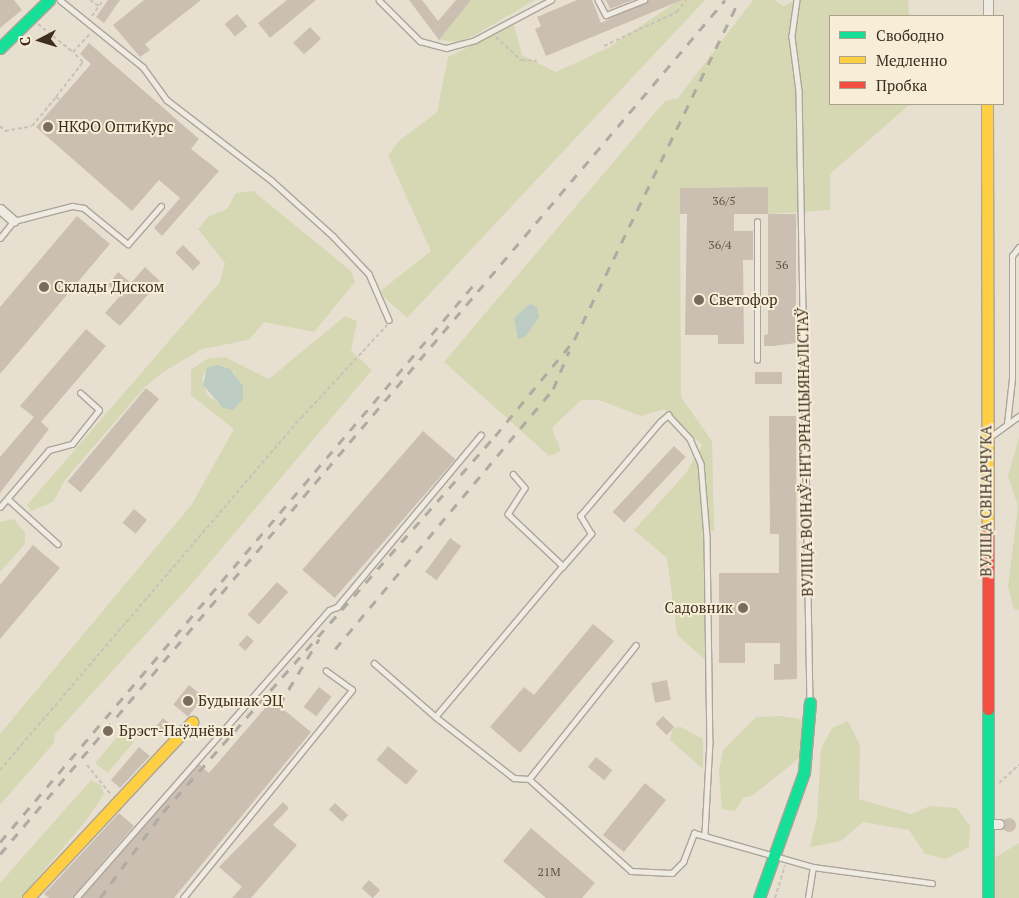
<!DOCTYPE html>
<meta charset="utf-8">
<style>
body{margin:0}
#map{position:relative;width:1019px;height:898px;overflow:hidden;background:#e7e0d1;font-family:"PT Serif",serif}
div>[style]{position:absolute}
.green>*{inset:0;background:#d6d7b3;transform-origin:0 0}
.water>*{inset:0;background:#bcccc2}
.building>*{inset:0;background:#cbbfb2;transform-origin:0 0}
.round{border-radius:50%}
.path>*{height:2px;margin-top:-1px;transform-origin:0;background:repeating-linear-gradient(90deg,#c8c2b9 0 4px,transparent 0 6.5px)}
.roads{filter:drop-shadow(1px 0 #ada599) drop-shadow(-1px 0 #ada599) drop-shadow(0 1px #ada599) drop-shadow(0 -1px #ada599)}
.lane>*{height:4.5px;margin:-2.25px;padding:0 2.25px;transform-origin:2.25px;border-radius:2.25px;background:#efebe3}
.street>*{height:9px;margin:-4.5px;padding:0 4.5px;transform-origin:4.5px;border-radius:4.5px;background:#efebe3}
.fast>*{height:11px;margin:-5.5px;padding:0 5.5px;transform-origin:5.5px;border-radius:5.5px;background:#16e098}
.slow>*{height:11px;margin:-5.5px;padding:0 5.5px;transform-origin:5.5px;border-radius:5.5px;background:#ffcf43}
.jam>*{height:11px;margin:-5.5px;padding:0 5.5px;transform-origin:5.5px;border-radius:5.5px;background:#f24e42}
.rail>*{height:2.5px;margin-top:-1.25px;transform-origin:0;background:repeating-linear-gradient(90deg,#afaaa2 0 9px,transparent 0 18px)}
.dots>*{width:14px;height:14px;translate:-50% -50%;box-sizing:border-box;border:2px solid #f7eed8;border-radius:50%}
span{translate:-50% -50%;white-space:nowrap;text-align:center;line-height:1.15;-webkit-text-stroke:4px #f7eed8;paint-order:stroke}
.number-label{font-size:12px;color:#605244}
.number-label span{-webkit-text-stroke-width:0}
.poi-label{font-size:15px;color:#3d2e20}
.left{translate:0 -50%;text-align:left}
.right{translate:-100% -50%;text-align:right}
.street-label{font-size:15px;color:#3d2e20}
.legend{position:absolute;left:829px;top:15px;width:175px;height:90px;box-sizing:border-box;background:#f7eed8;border:1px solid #ada18e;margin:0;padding:6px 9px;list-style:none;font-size:15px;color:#3d2e20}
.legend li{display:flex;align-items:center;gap:10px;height:25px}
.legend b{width:25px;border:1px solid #ada18e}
.north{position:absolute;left:15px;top:15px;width:50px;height:50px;-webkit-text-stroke:4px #f7eed8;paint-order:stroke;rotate:265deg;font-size:14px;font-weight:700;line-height:20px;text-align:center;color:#3d2e20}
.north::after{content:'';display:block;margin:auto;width:18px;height:22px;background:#3d2e20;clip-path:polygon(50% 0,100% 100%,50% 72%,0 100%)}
</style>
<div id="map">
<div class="green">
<div style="clip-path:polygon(471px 0,535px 0,475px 35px,458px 42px,439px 40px)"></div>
<div style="clip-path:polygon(679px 0,705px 0,407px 318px,379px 292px,431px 251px,388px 156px,399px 141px,437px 112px,448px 57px,514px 25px,522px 55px,556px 72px,608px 48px)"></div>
<div style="clip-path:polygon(753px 0,774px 0,784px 6px,795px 0,908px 0,909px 16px,830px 16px,830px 104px,909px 105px,830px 174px,830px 210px,768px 214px,768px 187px,680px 188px,681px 397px,712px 441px,714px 531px,703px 529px,708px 662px,677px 635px,667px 558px,634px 530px,686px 473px,702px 445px,665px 409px,641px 416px,599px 400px,581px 400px,552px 428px,561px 451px,549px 456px,444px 362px,665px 101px,678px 98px)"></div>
<div style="clip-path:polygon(253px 191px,351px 271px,355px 282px,314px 332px,264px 322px,249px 340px,202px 349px,163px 372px,144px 388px,65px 480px,53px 502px,31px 511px,27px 505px,220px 282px,225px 263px,198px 229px,209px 216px,227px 209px,236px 193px)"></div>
<div style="clip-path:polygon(evenodd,345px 316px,357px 321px,351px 351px,372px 370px,195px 580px,55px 734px,54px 743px,0 805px,0 734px,192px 504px,234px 429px,191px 395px,191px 370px,207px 359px,225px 357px,269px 379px,345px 316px,225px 366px,235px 374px,228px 410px,207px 395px,202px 379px,204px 373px,225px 366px)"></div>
<div style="clip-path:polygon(1019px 438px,1019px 610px,1014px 609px,1008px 587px,1018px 506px,1008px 476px)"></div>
<div style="clip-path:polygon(14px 519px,25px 533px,25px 544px,0 572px,0 522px)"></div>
<div style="clip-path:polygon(781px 716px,801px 719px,804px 736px,799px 758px,752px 796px,744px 797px,735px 811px,722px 809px,719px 771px,723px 750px,756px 717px)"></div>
<div style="clip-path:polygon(848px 721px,860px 745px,859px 799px,911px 814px,930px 806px,957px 808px,970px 826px,969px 847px,946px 859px,925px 854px,909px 830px,863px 822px,841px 841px,810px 847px,817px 817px,821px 749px,832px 728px)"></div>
<div style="clip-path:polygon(681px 727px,703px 739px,703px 769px,670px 740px,673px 728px)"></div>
<div style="left:123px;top:730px;width:16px;height:43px;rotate:40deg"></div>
<div style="clip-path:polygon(91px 780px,101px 785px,104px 794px,88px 818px,21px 898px,0 898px,0 883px)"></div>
<div style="clip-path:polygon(1019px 843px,1019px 898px,985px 898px,991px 860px)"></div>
</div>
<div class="water">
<div style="clip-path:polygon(530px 304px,537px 307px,539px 317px,525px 337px,518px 339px,514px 318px)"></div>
<div style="clip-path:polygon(218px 365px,230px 369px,243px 386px,243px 399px,233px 410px,223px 408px,203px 385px,207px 368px)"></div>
</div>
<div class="building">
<div style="clip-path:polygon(0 0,14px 0,22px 10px,0 28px)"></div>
<div style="clip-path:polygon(108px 0,120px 0,104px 23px,96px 17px)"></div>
<div style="clip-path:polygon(144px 0,201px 0,145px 44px,150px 50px,140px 57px,113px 25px)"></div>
<div style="clip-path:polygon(287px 0,316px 0,270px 38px,258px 23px)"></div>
<div style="clip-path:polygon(409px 0,422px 0,438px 21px,456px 0,471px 0,439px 40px)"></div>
<div style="clip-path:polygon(577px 0,592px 0,601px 23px,648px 0,682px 0,546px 56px,535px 29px,541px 26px,537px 17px)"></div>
<div style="clip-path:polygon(606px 0,633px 0,610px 9px)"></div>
<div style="left:237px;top:14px;width:16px;height:16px;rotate:50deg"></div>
<div style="left:310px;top:27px;width:16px;height:23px;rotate:47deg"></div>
<div style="clip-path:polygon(89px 43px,199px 139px,191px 149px,219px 171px,162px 236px,154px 228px,180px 198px,159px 180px,132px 211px,36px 127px,91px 64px,80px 54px)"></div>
<div style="clip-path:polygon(768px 187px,768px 214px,734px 214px,734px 231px,753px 231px,753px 260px,743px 260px,744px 344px,718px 344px,718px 335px,685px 335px,687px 214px,680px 214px,680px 188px)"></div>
<div style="clip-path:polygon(768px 214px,796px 214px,796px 343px,773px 346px,764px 346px,764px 335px,768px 334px)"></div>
<div style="clip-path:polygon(77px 216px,110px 244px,0 374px,0 307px)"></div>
<div style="left:183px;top:245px;width:25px;height:11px;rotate:45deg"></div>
<div style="clip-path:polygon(145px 267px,160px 281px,120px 326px,105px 313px,120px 296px,108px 285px,118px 272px,131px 283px)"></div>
<div style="clip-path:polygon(86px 329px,106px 346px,41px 422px,49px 429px,0 493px,0 457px,34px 417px,20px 406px)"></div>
<div style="left:755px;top:372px;width:27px;height:12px"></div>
<div style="left:146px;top:388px;width:17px;height:122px;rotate:40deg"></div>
<div style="clip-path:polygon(769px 416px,796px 416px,797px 679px,774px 680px,774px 664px,780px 664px,780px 643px,745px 643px,745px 663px,719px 663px,719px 573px,779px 573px,779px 534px,770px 534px)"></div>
<div style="left:423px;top:431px;width:43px;height:184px;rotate:41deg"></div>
<div style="left:674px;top:446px;width:16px;height:90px;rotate:43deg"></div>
<div style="left:134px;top:509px;width:17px;height:18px;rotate:40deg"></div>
<div style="left:450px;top:538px;width:14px;height:42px;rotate:36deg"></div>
<div style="clip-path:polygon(33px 545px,60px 568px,0 639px,0 585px)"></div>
<div style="left:277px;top:582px;width:15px;height:44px;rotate:42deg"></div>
<div style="clip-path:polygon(593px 624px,614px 641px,520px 753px,490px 727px,524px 687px,534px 695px)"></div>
<div style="left:247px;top:635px;width:9px;height:13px;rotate:41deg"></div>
<div style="left:667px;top:680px;width:20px;height:16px;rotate:79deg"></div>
<div style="left:189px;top:685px;width:19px;height:25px;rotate:39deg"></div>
<div style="left:319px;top:687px;width:16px;height:25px;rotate:38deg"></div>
<div style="clip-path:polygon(272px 700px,311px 732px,174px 898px,81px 898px,199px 764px,209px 773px)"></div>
<div style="left:663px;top:716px;width:16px;height:11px;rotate:45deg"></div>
<div style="left:163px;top:718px;width:8px;height:13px;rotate:40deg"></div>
<div style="left:388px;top:746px;width:39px;height:18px;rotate:40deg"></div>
<div style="clip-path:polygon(139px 747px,150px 756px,120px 788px,111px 780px)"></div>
<div style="left:596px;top:757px;width:21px;height:13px;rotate:39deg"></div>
<div style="left:645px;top:783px;width:27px;height:67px;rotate:39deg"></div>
<div style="clip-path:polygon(283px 802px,289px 808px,273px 825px,297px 845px,251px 898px,232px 898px,242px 887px,219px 867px)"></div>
<div style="left:335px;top:803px;width:18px;height:9px;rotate:43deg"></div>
<div style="clip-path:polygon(119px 813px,134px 826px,72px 898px,49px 898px,44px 894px)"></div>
<div class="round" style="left:1002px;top:818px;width:14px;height:14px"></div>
<div style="clip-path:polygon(531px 828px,595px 883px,582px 898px,546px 898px,503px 861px)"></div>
<div style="left:369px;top:880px;width:15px;height:11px;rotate:42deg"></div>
</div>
<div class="path">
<div style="left:90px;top:0;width:11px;rotate:34deg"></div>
<div style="left:92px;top:16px;width:19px;rotate:-55deg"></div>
<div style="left:38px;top:24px;width:45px;rotate:38.7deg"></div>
<div style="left:496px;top:37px;width:34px;rotate:43deg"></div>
<div style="left:521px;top:60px;width:16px;rotate:4deg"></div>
<div style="left:604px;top:46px;width:81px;rotate:-25deg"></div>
<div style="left:677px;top:12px;width:15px;rotate:-53deg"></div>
<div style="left:56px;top:97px;width:44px;rotate:-52.4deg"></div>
<div style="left:83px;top:62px;width:14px;rotate:-135deg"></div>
<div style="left:73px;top:52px;width:26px;rotate:-47deg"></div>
<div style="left:0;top:126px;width:7px;rotate:45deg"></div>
<div style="left:5px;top:131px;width:27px;rotate:-10deg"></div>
<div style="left:32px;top:126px;width:38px;rotate:-50deg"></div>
<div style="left:56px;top:97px;width:5px;rotate:37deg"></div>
<div style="left:87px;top:765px;width:38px;rotate:51deg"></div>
<div style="left:0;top:770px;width:463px;rotate:-49.5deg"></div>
<div style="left:301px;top:418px;width:127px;rotate:-47.2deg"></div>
<div style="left:999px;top:783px;width:27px;rotate:-42deg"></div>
<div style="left:775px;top:898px;width:34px;rotate:-73deg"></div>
</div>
<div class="roads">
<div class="lane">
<div style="left:60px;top:0;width:107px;rotate:38.9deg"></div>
<div style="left:143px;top:67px;width:41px;rotate:54deg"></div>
<div style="left:167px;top:100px;width:131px;rotate:37.6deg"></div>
<div style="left:271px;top:180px;width:84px;rotate:42.1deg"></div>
<div style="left:333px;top:236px;width:52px;rotate:46.5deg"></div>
<div style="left:369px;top:274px;width:50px;rotate:66.5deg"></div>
<div style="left:379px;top:0;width:58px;rotate:45deg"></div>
<div style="left:420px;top:41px;width:27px;rotate:15deg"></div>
<div style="left:446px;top:48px;width:30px;rotate:-15deg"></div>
<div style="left:475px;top:40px;width:86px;rotate:-27.8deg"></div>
<div style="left:598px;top:0;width:17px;rotate:62deg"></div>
<div style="left:606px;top:15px;width:41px;rotate:-21.5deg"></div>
<div style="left:797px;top:0;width:37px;rotate:98deg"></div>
<div style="left:792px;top:37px;width:54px;rotate:82.6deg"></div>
<div style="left:799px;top:91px;width:609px;rotate:88.97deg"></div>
<div style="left:0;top:238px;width:22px;rotate:-51deg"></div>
<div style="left:14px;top:221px;width:60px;rotate:-14.5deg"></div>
<div style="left:72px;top:206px;width:12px;rotate:9deg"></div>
<div style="left:84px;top:208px;width:57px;rotate:39.3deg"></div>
<div style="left:128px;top:244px;width:50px;rotate:-49deg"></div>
<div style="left:757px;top:360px;width:138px;rotate:-90deg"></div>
<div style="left:1007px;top:424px;width:45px;rotate:-83.7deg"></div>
<div style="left:1012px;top:379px;width:123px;rotate:-90deg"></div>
<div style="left:1012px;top:256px;width:11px;rotate:-52deg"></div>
<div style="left:990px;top:437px;width:36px;rotate:-36deg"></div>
<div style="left:513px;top:474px;width:18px;rotate:49deg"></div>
<div style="left:525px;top:488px;width:31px;rotate:123deg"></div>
<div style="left:508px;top:514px;width:76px;rotate:43.4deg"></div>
<div style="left:563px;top:566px;width:43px;rotate:-48.8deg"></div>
<div style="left:591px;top:534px;width:21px;rotate:-121deg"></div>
<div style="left:580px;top:516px;width:123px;rotate:-49.6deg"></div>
<div style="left:660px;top:422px;width:11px;rotate:-41deg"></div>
<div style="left:668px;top:415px;width:33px;rotate:47deg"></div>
<div style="left:690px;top:439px;width:27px;rotate:66deg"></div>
<div style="left:701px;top:464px;width:73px;rotate:85.3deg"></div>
<div style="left:707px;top:537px;width:204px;rotate:89.2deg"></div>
<div style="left:710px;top:741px;width:93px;rotate:93.1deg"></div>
<div style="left:8px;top:499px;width:67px;rotate:42deg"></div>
<div style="left:0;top:507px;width:75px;rotate:-49.3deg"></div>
<div style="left:49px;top:450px;width:24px;rotate:-15deg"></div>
<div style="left:72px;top:444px;width:43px;rotate:-51.5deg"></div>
<div style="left:99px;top:410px;width:25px;rotate:-138deg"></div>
<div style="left:563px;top:566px;width:197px;rotate:130.1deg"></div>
<div style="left:436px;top:717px;width:99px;rotate:38deg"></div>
<div style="left:514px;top:778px;width:15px;rotate:4deg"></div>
<div style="left:529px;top:779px;width:171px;rotate:-51.4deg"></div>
<div style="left:374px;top:663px;width:82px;rotate:41.1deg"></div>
<div style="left:529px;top:779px;width:137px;rotate:42deg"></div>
<div style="left:631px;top:871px;width:41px;rotate:2.8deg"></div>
<div style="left:672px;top:873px;width:16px;rotate:-45deg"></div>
<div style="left:683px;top:862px;width:31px;rotate:-69deg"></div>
<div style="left:694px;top:833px;width:124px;rotate:15.9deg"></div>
<div style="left:813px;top:867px;width:120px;rotate:7.7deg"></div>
<div style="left:76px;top:898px;width:383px;rotate:-48.7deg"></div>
<div style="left:329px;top:610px;width:9px;rotate:-21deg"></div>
<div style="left:337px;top:607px;width:224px;rotate:-50.1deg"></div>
<div style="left:183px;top:898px;width:268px;rotate:-50.9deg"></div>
<div style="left:352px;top:690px;width:32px;rotate:-144deg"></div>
<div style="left:808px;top:898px;width:31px;rotate:-81deg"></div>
</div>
<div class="street">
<div style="left:988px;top:16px;width:16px;rotate:-90deg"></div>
<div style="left:0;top:209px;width:18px;rotate:41deg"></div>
<div style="left:987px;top:824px;width:12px"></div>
</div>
<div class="fast">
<div style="left:0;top:48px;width:69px;rotate:-44.4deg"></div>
<div style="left:988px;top:709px;width:189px;rotate:90deg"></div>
<div style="left:759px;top:898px;width:134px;rotate:-70.3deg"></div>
<div style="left:804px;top:772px;width:70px;rotate:-85.1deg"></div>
</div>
<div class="slow">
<div style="left:987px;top:104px;width:429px;rotate:89.9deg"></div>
<div style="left:28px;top:898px;width:241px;rotate:-47deg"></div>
</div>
<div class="jam">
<div style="left:988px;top:533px;width:176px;rotate:90deg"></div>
</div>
</div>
<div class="rail">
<div style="left:335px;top:649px;width:339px;rotate:-50deg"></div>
<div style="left:553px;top:389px;width:41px;rotate:-67.2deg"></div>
<div style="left:279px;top:705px;width:77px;rotate:-58.8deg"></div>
<div style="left:0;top:842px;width:735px;rotate:-49.64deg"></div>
<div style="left:0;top:854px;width:1120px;rotate:-49.67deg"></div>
<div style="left:100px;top:898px;width:107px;rotate:-53.8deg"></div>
<div style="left:163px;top:812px;width:502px;rotate:-48.56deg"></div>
<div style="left:495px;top:436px;width:124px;rotate:-50.5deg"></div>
<div style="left:574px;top:340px;width:378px;rotate:-64.1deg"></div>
</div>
<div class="dots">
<div style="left:48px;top:127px;background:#786c5e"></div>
<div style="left:44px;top:287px;background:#786c5e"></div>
<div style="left:699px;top:300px;background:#786c5e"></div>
<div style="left:743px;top:608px;background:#786c5e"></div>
<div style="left:188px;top:701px;background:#786c5e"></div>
<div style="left:108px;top:731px;background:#786c5e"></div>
</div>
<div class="number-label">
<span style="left:724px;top:201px">36/5</span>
<span style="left:720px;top:245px">36/4</span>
<span style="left:782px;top:265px">36</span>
<span style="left:549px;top:872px">21М</span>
</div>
<div class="poi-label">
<span class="left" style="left:58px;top:127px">НКФО ОптиКурс</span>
<span class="left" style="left:54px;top:287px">Склады Диском</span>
<span class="left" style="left:709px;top:300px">Светофор</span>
<span class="right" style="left:733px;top:608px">Садовник</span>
<span class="left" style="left:198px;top:701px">Будынак ЭЦ</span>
<span class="left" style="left:119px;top:731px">Брэст-Паўднёвы</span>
</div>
<div class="street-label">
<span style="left:805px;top:452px;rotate:-91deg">ВУЛІЦА ВОІНАЎ-ІНТЭРНАЦЫЯНАЛІСТАЎ</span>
<span style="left:986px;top:501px;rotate:-90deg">ВУЛІЦА СВІНАРЧУКА</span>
</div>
<ul class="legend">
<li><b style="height:6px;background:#16e098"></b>Свободно</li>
<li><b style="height:6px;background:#ffcf43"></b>Медленно</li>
<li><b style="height:6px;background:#f24e42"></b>Пробка</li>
</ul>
<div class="north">С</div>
</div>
